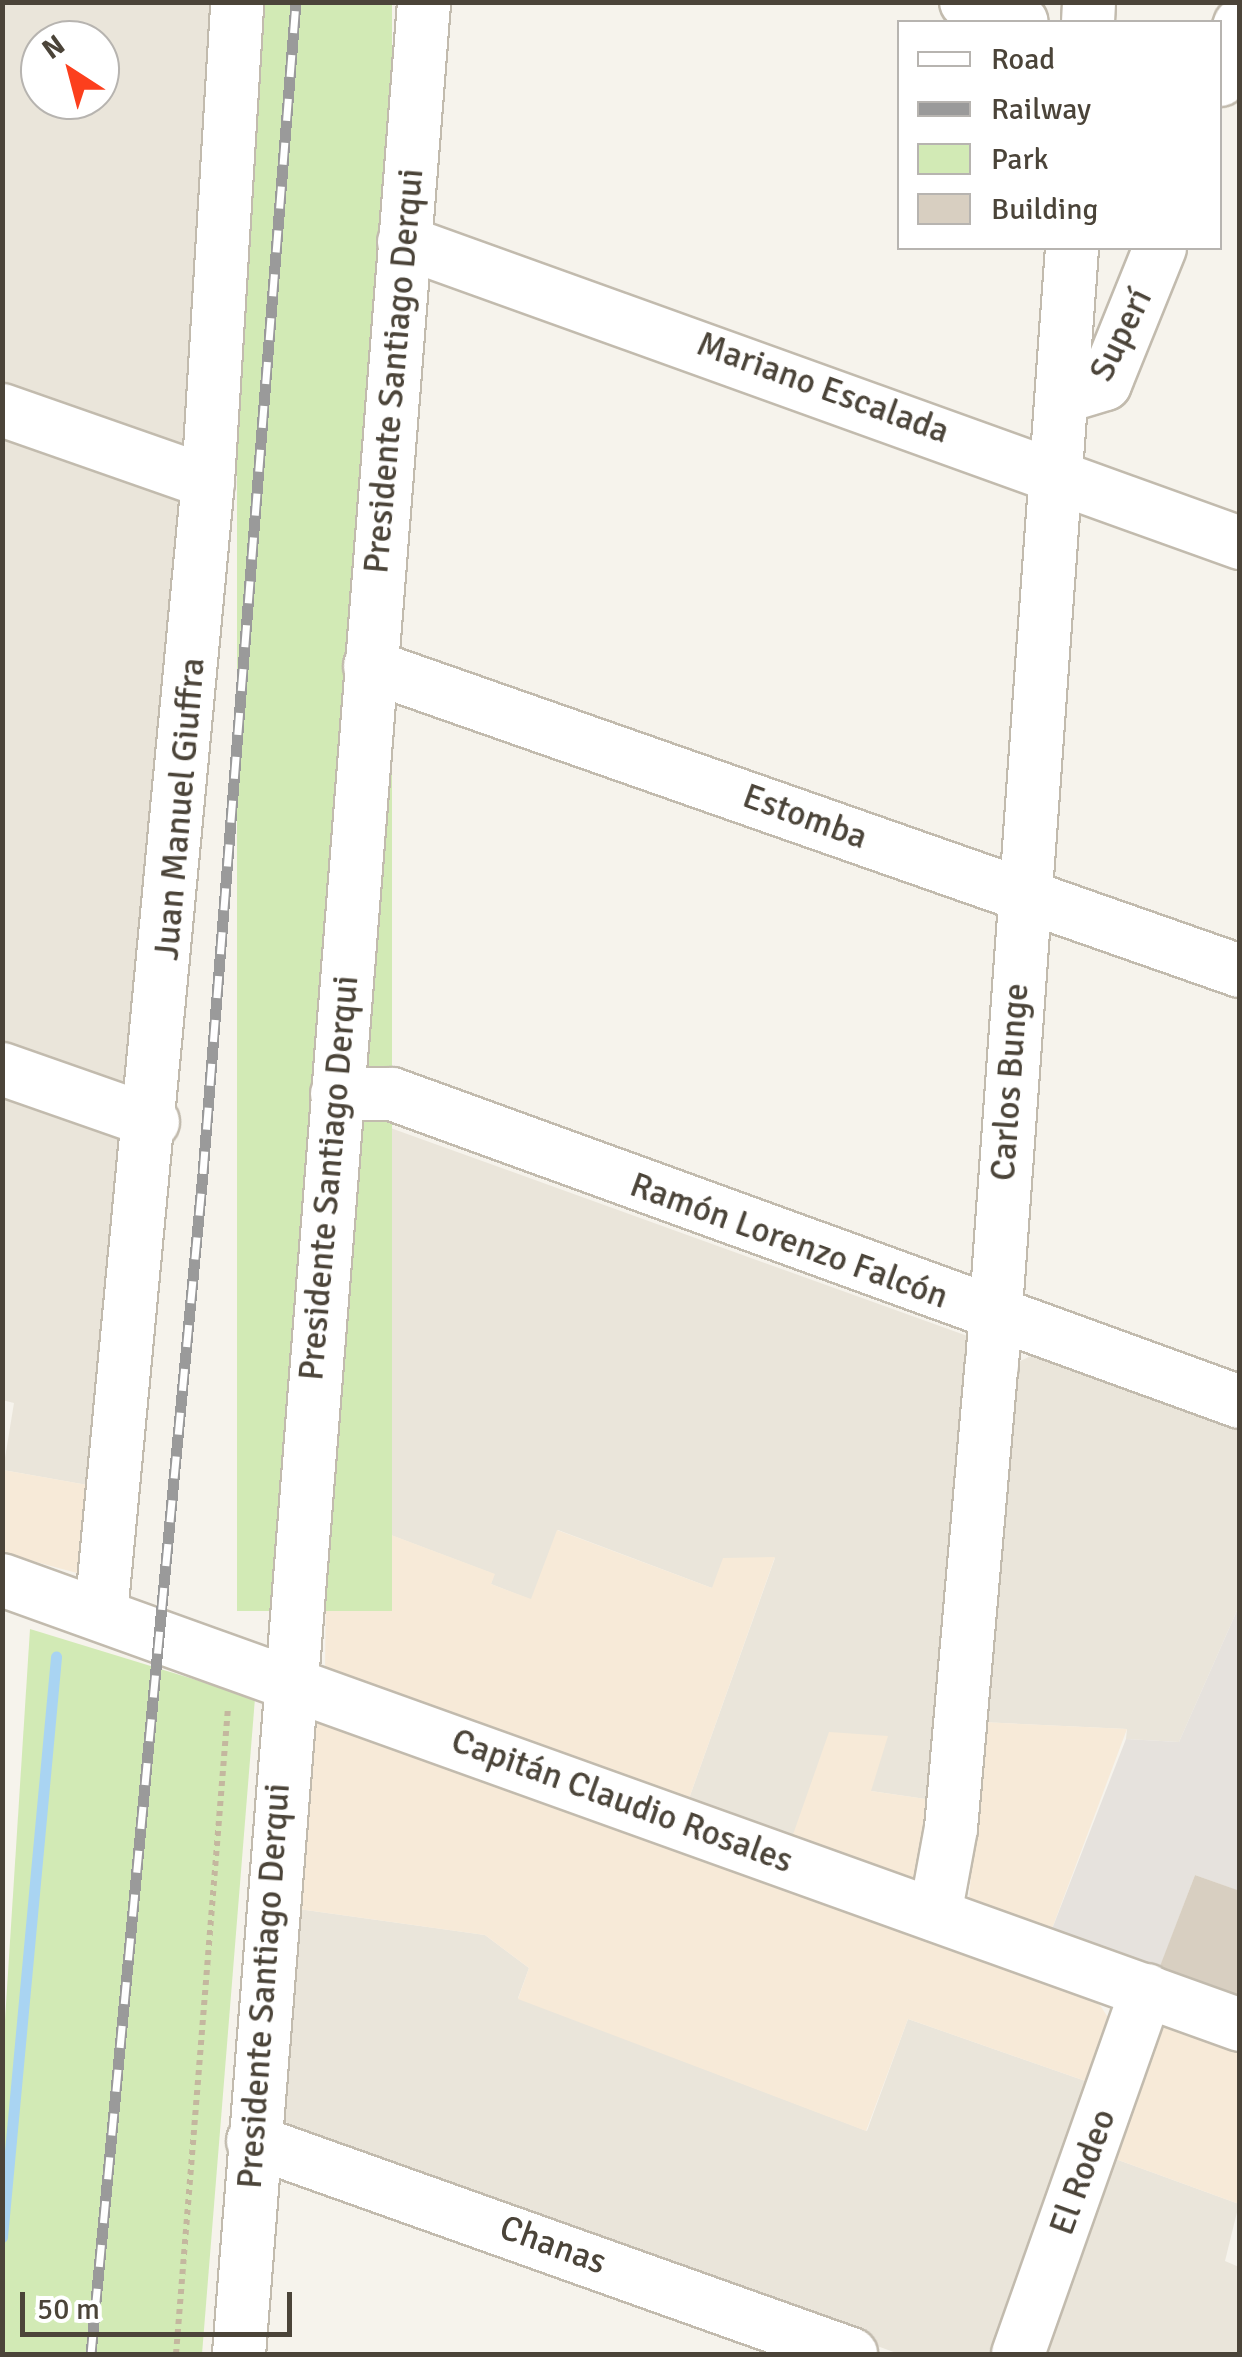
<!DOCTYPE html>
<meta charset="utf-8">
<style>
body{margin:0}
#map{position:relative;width:1242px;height:2357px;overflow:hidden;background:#f6f3ec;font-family:Signika,sans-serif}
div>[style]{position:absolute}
.residential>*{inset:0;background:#eae5da}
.commercial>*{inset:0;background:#f7ead8}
.industrial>*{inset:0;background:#e6e2dd}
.green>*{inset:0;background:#d2eab5;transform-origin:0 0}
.stream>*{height:11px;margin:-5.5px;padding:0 5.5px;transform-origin:5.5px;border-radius:5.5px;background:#a9d4f2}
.building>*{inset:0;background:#d8cfc1}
.path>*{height:6px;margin-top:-3px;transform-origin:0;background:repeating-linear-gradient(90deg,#c4b79f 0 5px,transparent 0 10px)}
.roads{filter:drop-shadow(2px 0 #c2bbae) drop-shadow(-2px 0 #c2bbae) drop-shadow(0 2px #c2bbae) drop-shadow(0 -2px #c2bbae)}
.minor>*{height:52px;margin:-26px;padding:0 26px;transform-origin:26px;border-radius:26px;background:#fff}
.rail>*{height:11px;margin-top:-5.5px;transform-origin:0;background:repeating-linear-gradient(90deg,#fff 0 22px,#9a9a9a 0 44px);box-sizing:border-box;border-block:2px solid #9a9a9a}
span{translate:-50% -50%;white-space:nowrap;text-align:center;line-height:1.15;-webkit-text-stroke:9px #fff;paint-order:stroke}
.street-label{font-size:35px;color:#4b4439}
.frame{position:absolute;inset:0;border:5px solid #4b4439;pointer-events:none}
.legend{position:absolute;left:897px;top:20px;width:325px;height:230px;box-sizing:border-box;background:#fff;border:2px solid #b7b4b0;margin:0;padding:12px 18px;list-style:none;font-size:30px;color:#4b4439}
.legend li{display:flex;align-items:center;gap:20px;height:50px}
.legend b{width:50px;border:2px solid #b7b4b0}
.north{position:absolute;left:20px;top:20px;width:100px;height:100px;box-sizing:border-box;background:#fff;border:2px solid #b7b4b0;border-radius:50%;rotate:324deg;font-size:28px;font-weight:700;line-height:40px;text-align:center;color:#4b4439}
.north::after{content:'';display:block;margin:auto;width:35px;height:45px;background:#fc3f1d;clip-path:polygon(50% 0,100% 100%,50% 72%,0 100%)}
.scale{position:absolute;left:20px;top:2292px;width:272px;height:45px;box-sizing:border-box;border:5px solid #4b4439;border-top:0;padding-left:12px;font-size:30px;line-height:35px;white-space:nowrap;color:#4b4439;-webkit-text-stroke:8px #fff;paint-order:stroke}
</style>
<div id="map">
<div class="residential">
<div style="clip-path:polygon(evenodd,2px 3px,222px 3px,199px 434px,180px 449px,3px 388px,2px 3px,40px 40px,100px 40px,100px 100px,40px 100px,40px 40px)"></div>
<div style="clip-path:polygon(2px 423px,188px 502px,149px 1060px,123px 1090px,3px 1049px)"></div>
<div style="clip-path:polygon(2px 1079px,130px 1138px,93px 1486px,3px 1470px,14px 1403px,2px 1400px)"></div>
<div style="clip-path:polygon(385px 1126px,973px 1338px,939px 1801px,871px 1791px,789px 1846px,686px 1807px,775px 1558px,712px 1588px,558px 1530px,532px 1600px,491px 1584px,494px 1574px,327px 1511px,360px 1141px)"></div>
<div style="clip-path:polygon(1035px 1354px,1239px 1424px,1239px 1606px,1179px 1742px,1126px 1739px,1127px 1729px,981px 1722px,1014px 1364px)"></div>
<div style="clip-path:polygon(284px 1907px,485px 1935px,529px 1968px,518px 1998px,867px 2131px,908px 2019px,1094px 2084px,994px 2354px,899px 2354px,297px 2133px,284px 2119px)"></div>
<div style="clip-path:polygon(1110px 2157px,1239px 2204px,1225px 2261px,1239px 2267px,1239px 2354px,1038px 2354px)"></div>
</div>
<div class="commercial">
<div style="clip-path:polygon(3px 1470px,93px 1486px,77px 1573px,3px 1553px)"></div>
<div style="clip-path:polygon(327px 1511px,495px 1574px,491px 1584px,531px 1599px,557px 1530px,712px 1588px,723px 1558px,775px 1557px,686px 1807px,325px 1670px)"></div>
<div style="clip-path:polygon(318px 1719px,1098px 2002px,1109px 2019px,1094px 2084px,908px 2019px,866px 2131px,518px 1999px,529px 1968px,485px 1935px,284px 1907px,304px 1728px)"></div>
<div style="clip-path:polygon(981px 1722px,1127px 1729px,1047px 1942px,969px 1903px)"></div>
<div style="clip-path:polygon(829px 1732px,888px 1736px,871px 1791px,939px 1801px,925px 1871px,911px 1883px,789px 1846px)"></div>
<div style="clip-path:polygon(1173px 2025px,1239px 2048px,1239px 2204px,1110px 2157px,1159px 2030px)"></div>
</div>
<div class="industrial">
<div style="clip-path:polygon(1239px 1606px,1239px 1891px,1195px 1875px,1155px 1981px,1047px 1942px,1126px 1739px,1179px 1742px)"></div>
</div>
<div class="green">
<div style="left:237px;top:3px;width:155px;height:1608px"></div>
<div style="clip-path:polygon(30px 1629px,255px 1698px,202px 2354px,3px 2354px,3px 2051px)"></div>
</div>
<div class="stream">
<div style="left:2px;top:2237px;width:583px;rotate:-84.68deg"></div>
</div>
<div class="building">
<div style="clip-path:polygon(1195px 1875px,1240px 1891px,1240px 2004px,1157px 1974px)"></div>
</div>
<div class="path">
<div style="left:176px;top:2354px;width:648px;rotate:-85.4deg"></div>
</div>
<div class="roads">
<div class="minor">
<div style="left:966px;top:2px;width:59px;rotate:19.7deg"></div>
<div style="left:1088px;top:22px;width:20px;rotate:-87deg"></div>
<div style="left:1220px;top:80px;width:59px;rotate:-70.3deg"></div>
<div style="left:404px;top:242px;width:889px;rotate:19.8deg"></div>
<div style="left:1062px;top:397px;width:45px;rotate:-16.8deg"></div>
<div style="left:1105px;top:384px;width:147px;rotate:-68deg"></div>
<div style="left:2px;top:410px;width:218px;rotate:19.3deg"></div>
<div style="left:370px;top:666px;width:922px;rotate:19.32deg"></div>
<div style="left:2px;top:1069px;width:160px;rotate:19.3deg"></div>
<div style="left:337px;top:1094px;width:55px"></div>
<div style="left:392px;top:1094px;width:902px;rotate:19.96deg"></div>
<div style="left:2px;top:1580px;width:1316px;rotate:19.77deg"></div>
<div style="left:101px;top:1613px;width:1136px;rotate:-84.6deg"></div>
<div style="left:208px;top:482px;width:481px;rotate:-86.5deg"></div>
<div style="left:935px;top:1915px;width:88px;rotate:-79.6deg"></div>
<div style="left:951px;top:1828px;width:466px;rotate:-85deg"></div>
<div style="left:992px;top:1364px;width:1119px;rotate:-85.9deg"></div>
<div style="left:253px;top:2141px;width:635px;rotate:19.61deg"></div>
<div style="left:239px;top:2354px;width:2359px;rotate:-85.5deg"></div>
<div style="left:1018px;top:2354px;width:386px;rotate:-70.5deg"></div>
</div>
</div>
<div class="rail">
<div style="left:91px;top:2354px;width:1186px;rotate:-84.58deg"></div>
<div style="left:203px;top:1173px;width:1175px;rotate:-85.46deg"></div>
</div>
<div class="street-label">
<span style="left:1121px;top:335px;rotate:-64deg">Superí</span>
<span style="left:394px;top:371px;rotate:-85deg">Presidente Santiago Derqui</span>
<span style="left:823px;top:388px;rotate:20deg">Mariano Escalada</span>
<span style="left:180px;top:809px;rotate:-85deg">Juan Manuel Giuffra</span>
<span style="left:805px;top:817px;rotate:20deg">Estomba</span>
<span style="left:1010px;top:1082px;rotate:-86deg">Carlos Bunge</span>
<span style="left:329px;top:1178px;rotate:-85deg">Presidente Santiago Derqui</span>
<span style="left:789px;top:1241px;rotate:20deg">Ramón Lorenzo Falcón</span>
<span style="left:622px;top:1801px;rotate:20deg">Capitán Claudio Rosales</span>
<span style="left:264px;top:1986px;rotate:-86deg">Presidente Santiago Derqui</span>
<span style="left:1083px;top:2172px;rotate:-70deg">El Rodeo</span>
<span style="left:553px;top:2245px;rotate:20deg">Chanas</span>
</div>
<div class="frame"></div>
<ul class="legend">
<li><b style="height:12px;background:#fff"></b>Road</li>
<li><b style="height:12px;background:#9a9a9a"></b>Railway</li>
<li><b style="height:28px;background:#d2eab5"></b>Park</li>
<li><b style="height:28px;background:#d8cfc1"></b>Building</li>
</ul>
<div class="north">N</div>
<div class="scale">50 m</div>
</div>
